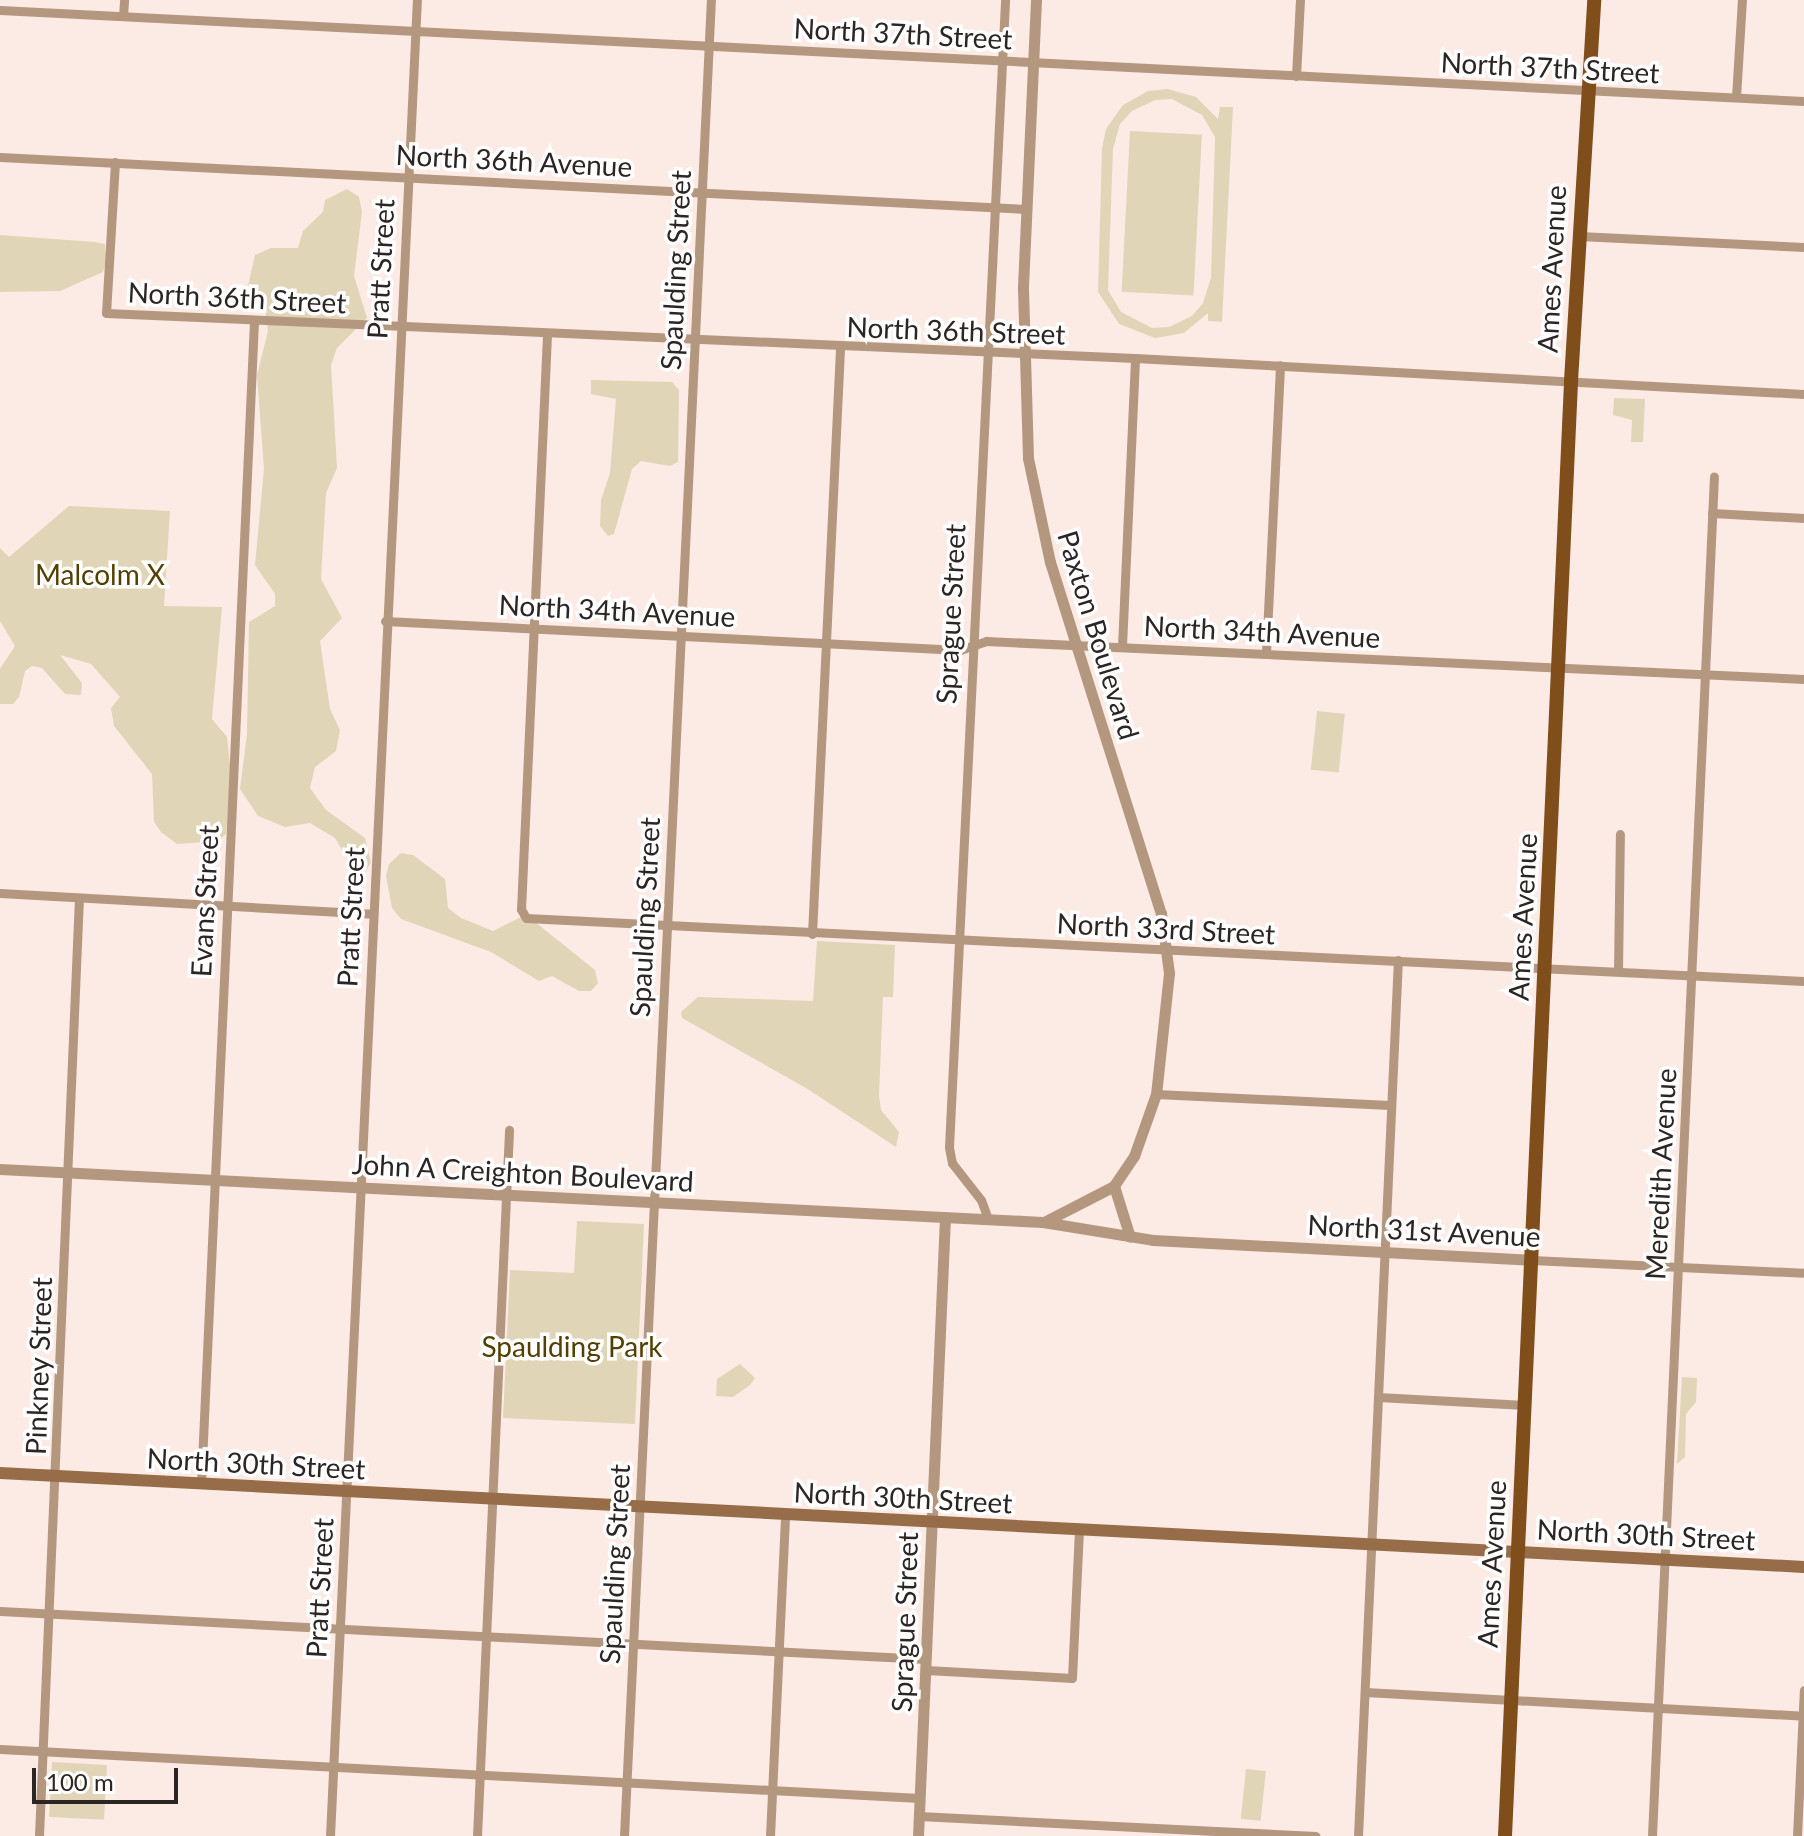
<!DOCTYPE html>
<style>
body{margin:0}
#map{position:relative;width:1804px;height:1836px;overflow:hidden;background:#fceae5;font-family:Lato,sans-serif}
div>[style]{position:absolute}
.green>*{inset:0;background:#e1d5b8;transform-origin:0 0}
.minor>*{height:9px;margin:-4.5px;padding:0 4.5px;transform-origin:4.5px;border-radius:4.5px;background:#b4977f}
.tertiary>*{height:11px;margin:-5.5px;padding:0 5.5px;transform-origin:5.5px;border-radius:5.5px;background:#b4977f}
.secondary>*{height:12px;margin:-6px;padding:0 6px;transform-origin:6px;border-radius:6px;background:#966d48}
.primary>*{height:14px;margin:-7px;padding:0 7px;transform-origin:7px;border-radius:7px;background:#7f4e1b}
span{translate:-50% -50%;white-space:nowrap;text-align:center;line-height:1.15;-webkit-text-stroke:7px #fff;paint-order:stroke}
.street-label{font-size:28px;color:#2c2523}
.park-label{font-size:28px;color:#534000}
.scale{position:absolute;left:32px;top:1768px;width:146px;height:36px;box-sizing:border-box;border:4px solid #2c2523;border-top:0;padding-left:10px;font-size:24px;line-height:28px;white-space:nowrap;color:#2c2523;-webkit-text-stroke:6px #fff;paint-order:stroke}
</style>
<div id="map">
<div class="green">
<div style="clip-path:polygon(evenodd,1168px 89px,1196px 97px,1218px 119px,1220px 107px,1233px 107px,1222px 322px,1208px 321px,1208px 313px,1184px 333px,1155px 338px,1119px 324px,1098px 292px,1102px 148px,1106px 129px,1123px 105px,1148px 91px,1168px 89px,1172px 99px,1202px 115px,1215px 137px,1211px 278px,1203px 303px,1192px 316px,1169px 327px,1152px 328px,1121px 312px,1108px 290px,1113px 149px,1120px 124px,1132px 111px,1155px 100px,1172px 99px)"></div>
<div style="left:1130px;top:131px;width:72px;height:161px;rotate:3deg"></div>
<div style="clip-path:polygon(347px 189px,359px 197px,362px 212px,354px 276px,367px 318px,337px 348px,331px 365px,337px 468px,326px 493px,321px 579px,342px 618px,320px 641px,330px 709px,340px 730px,336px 751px,315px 767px,310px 788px,326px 810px,365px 838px,371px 863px,363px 875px,355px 872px,335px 838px,310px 823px,285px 827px,258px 816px,240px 789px,247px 734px,249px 622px,275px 606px,275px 594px,255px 565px,264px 469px,257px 375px,268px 331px,265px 310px,248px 306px,248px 286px,255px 255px,271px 248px,298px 248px,303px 231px,323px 212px,325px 200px)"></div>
<div style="clip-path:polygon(0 235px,95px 242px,105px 244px,106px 262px,103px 272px,60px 291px,0 292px)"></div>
<div style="clip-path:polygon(591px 380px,672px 382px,679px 390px,678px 462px,670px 466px,641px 461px,632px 469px,614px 534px,608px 536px,600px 526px,601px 500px,610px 473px,616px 399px,591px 394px)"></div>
<div style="clip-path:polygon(1614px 398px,1645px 399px,1643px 442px,1631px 442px,1632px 420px,1613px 415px)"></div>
<div style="clip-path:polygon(69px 506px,170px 511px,164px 606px,222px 607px,212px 719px,227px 737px,231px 774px,226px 834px,218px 841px,177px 844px,161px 832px,154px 822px,152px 774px,114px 726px,111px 708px,120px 697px,91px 664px,60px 655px,82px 683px,81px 695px,65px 694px,42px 668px,32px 666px,25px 671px,19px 697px,13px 704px,0 704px,0 669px,15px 646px,0 621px,0 548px,9px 557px)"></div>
<div style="left:1317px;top:711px;width:28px;height:59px;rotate:6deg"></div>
<div style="clip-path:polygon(401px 853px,413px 855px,445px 879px,448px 908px,461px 918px,493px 931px,521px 917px,535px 922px,595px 970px,598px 983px,591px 991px,579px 991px,552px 976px,539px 981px,491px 952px,401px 919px,392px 908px,386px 876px,389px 864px)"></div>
<div style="clip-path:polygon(817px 941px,895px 945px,893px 997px,883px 997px,879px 1096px,881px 1110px,899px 1132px,896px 1147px,806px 1088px,682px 1018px,681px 1012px,698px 997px,813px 1001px)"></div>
<div style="clip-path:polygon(577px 1221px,644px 1224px,635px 1424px,503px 1418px,510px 1270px,574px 1273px)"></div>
<div style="clip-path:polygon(740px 1364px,755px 1378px,750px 1385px,733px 1397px,716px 1396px,717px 1379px)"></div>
<div style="clip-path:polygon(1682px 1377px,1697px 1378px,1696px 1402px,1686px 1414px,1685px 1457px,1677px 1464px)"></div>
<div style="left:52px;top:1762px;width:55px;height:55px;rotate:3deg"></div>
<div style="left:1246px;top:1769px;width:20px;height:50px;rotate:6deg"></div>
</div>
<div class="minor">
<div style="left:0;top:10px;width:1806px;rotate:2.89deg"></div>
<div style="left:123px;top:16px;width:16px;rotate:-86deg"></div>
<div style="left:1296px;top:76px;width:76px;rotate:-87deg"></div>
<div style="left:1736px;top:97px;width:97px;rotate:-86.5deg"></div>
<div style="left:0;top:157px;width:1026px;rotate:2.9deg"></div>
<div style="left:115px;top:162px;width:151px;rotate:93.4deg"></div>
<div style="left:106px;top:313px;width:1030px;rotate:2.5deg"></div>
<div style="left:1135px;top:358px;width:670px;rotate:3.08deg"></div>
<div style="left:1579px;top:236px;width:225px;rotate:2.8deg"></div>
<div style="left:547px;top:335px;width:575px;rotate:92.59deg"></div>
<div style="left:521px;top:909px;width:10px;rotate:61deg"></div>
<div style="left:526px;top:918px;width:1280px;rotate:2.82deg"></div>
<div style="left:1712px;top:513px;width:92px;rotate:3.1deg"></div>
<div style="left:385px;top:621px;width:576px;rotate:2.89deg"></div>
<div style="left:960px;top:650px;width:28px;rotate:-19deg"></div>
<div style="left:986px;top:641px;width:819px;rotate:2.66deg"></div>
<div style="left:1122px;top:646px;width:288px;rotate:-87.4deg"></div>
<div style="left:1266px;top:653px;width:288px;rotate:-87.2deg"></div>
<div style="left:0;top:893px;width:373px;rotate:3.2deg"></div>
<div style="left:812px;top:934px;width:587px;rotate:-87.26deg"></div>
<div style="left:1618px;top:971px;width:137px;rotate:-89.2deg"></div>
<div style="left:1156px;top:1094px;width:234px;rotate:2.7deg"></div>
<div style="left:988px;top:1219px;width:20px;rotate:-110deg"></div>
<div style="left:981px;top:1200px;width:47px;rotate:-128.1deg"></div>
<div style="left:952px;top:1163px;width:16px;rotate:-101deg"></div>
<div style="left:949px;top:1147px;width:1148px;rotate:-87.2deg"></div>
<div style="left:1532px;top:1260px;width:272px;rotate:2.7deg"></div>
<div style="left:1378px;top:1397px;width:147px;rotate:3.1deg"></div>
<div style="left:201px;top:1484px;width:1165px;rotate:-87.39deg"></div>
<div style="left:0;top:1611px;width:927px;rotate:2.97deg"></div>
<div style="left:926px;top:1670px;width:146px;rotate:3.1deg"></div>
<div style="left:1072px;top:1678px;width:148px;rotate:-87.3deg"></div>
<div style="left:1365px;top:1692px;width:440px;rotate:3.1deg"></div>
<div style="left:0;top:1749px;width:921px;rotate:3.05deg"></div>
<div style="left:919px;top:1816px;width:397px;rotate:2.9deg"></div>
<div style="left:39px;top:1836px;width:939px;rotate:-87.56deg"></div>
<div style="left:330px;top:1836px;width:1838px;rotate:-87.29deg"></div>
<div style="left:477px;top:1836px;width:707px;rotate:-87.4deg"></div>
<div style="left:624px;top:1836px;width:1838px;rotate:-87.29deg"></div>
<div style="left:770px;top:1836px;width:321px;rotate:-87.3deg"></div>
<div style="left:1358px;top:1836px;width:877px;rotate:-87.39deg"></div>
<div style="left:1652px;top:1836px;width:1361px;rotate:-87.39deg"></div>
<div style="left:1797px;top:1836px;width:146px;rotate:-87.3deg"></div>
</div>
<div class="tertiary">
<div style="left:1036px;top:0;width:289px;rotate:92.6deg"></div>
<div style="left:1023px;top:289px;width:169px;rotate:88.3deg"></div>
<div style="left:1028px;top:458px;width:106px;rotate:78.1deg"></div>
<div style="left:1050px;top:562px;width:368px;rotate:72.5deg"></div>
<div style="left:1161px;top:913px;width:61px;rotate:82.4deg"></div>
<div style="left:1169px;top:973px;width:122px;rotate:96.1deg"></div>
<div style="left:1156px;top:1094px;width:66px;rotate:109.5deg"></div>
<div style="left:1134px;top:1156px;width:36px;rotate:124deg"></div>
<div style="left:1114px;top:1186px;width:79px;rotate:152.8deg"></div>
<div style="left:0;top:1169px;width:1044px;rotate:2.91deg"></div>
<div style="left:1043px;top:1222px;width:111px;rotate:9.3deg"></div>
<div style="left:1153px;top:1240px;width:380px;rotate:3deg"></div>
<div style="left:1114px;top:1186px;width:53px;rotate:72.6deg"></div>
<div style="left:918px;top:1836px;width:619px;rotate:-87.5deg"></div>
</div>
<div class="secondary">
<div style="left:0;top:1473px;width:1806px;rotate:2.98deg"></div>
</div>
<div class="primary">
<div style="left:1505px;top:1836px;width:1456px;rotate:-87.4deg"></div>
<div style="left:1571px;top:381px;width:382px;rotate:-86.5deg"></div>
</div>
<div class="street-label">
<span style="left:903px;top:33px;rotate:3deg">North 37th Street</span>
<span style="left:1550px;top:67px;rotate:3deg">North 37th Street</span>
<span style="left:514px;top:160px;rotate:3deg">North 36th Avenue</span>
<span style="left:380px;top:269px;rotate:-87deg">Pratt Street</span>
<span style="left:1551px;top:269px;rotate:-87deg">Ames Avenue</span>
<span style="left:675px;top:270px;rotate:-87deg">Spaulding Street</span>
<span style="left:237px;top:297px;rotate:3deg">North 36th Street</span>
<span style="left:956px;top:330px;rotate:2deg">North 36th Street</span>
<span style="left:617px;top:610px;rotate:3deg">North 34th Avenue</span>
<span style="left:950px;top:614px;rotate:-87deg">Sprague Street</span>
<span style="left:1262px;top:631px;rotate:3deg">North 34th Avenue</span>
<span style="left:1099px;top:635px;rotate:73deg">Paxton Boulevard</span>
<span style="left:204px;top:901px;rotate:-87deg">Evans Street</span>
<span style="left:350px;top:917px;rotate:-87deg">Pratt Street</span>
<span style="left:644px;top:917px;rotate:-87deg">Spaulding Street</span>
<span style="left:1522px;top:917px;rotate:-87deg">Ames Avenue</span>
<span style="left:1166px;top:928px;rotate:3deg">North 33rd Street</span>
<span style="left:523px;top:1172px;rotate:3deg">John A Creighton Boulevard</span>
<span style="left:1660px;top:1174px;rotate:-87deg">Meredith Avenue</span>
<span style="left:1424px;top:1230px;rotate:3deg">North 31st Avenue</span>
<span style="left:38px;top:1366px;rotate:-88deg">Pinkney Street</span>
<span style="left:256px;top:1463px;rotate:3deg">North 30th Street</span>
<span style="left:903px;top:1497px;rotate:3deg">North 30th Street</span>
<span style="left:1646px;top:1534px;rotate:3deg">North 30th Street</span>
<span style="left:614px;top:1564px;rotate:-87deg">Spaulding Street</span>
<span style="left:1491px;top:1564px;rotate:-87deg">Ames Avenue</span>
<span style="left:319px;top:1588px;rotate:-87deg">Pratt Street</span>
<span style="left:904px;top:1622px;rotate:-88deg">Sprague Street</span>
</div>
<div class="park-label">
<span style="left:100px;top:574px">Malcolm X</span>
<span style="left:572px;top:1346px">Spaulding Park</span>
</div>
<div class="scale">100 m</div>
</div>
